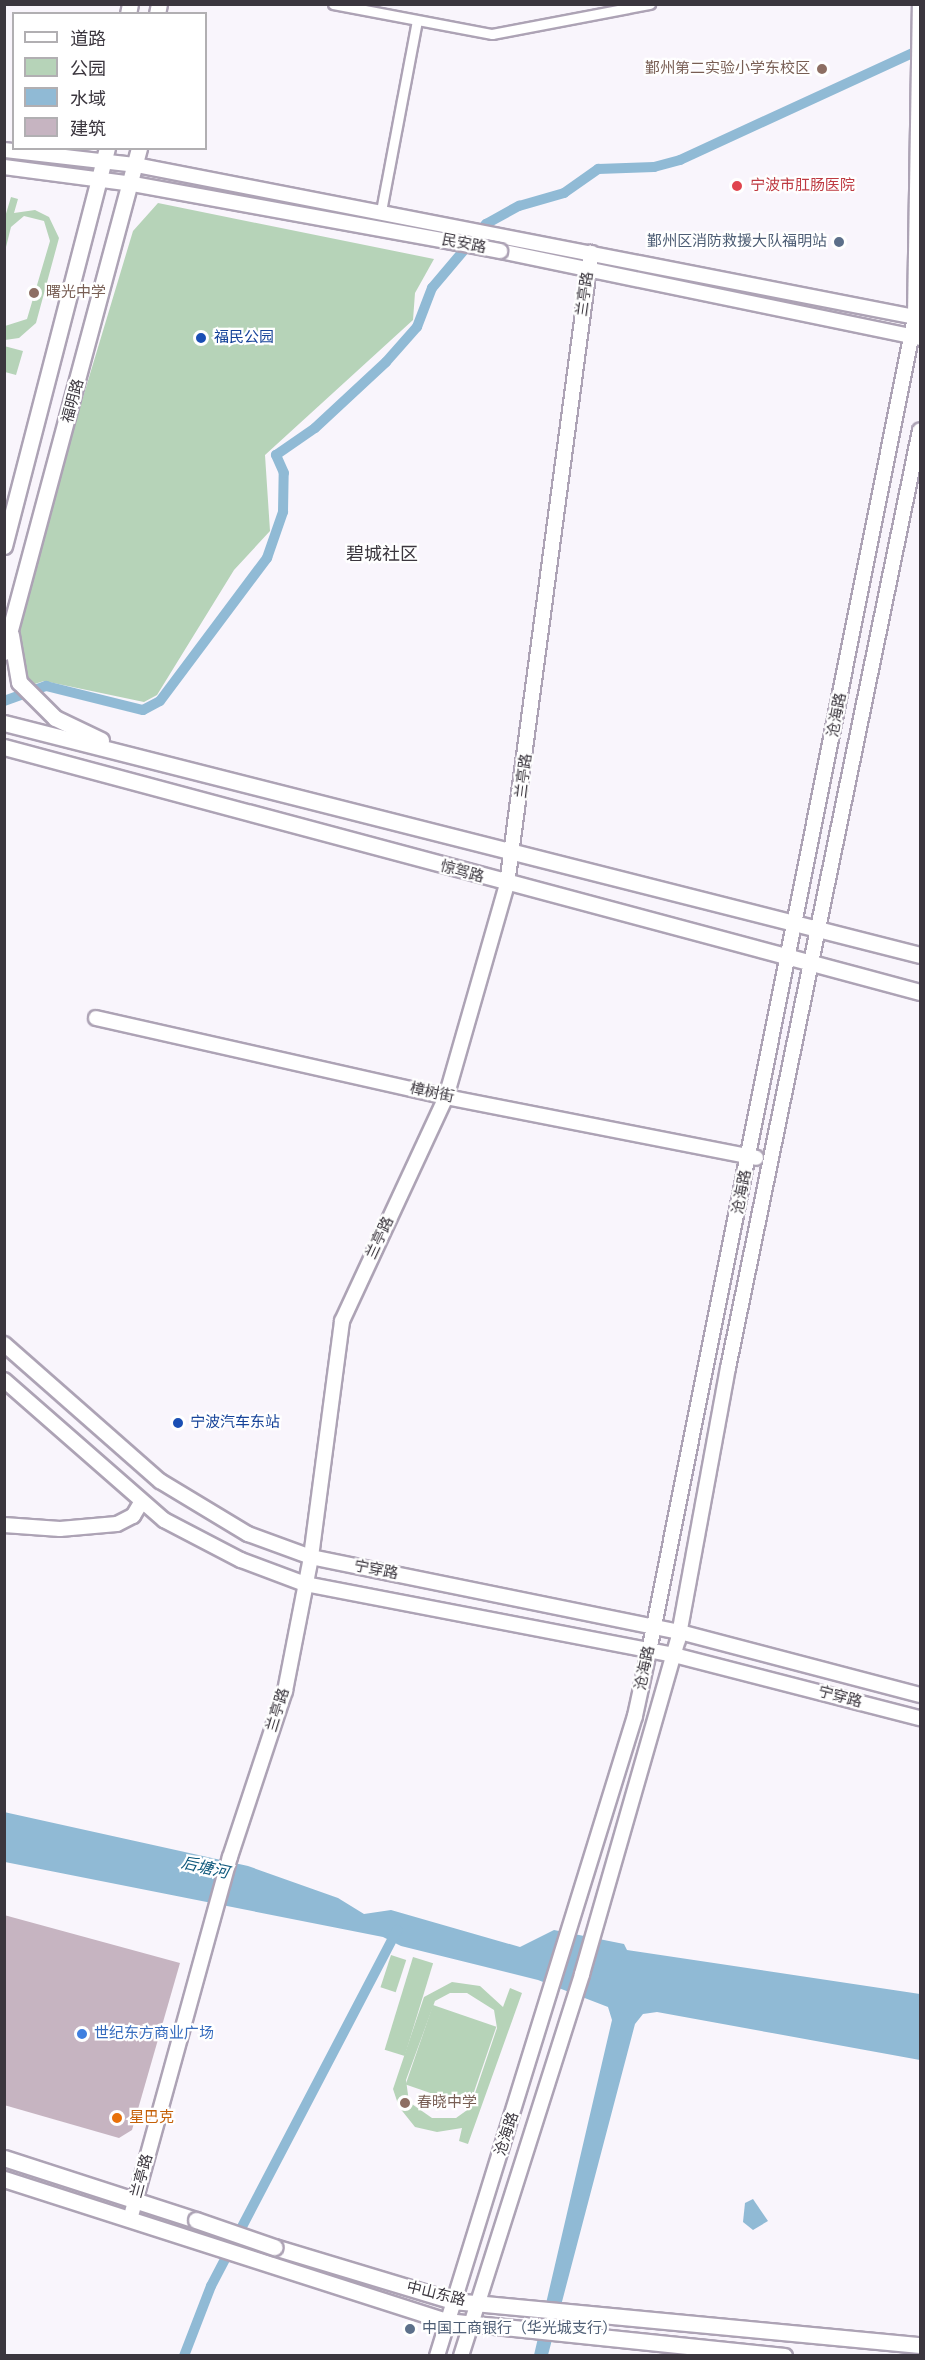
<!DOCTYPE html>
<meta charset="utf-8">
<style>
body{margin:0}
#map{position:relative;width:925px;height:2360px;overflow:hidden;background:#f9f5fc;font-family:"Nunito Sans","Noto Sans SC",sans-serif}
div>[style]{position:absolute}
.green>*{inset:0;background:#b6d3b8;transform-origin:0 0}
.water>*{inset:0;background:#90bad5}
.canal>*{height:10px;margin:-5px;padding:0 5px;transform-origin:5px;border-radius:5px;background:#90bad5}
.building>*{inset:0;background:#c6b4c1}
.roads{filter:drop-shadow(2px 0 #ada3b5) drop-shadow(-2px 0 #ada3b5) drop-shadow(0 2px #ada3b5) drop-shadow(0 -2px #ada3b5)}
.street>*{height:9px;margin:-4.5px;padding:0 4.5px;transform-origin:4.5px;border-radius:4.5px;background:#fff}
.secondary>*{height:14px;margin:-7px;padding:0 7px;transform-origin:7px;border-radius:7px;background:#fff}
.primary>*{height:15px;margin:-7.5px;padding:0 7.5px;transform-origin:7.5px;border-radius:7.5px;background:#fff}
.bridges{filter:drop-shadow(2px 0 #ada3b5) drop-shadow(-2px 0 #ada3b5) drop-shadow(0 2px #ada3b5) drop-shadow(0 -2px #ada3b5)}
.secondary-bridge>*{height:14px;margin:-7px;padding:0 7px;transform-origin:7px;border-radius:7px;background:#fff}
.primary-bridge>*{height:15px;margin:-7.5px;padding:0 7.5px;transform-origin:7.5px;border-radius:7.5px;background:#fff}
.dots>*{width:16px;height:16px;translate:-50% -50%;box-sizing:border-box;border:3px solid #fff;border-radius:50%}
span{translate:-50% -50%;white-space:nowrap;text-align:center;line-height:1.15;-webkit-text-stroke:4.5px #fff;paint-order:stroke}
.education-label{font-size:15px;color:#785e54}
.right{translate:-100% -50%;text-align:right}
.left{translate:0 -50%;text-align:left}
.health-label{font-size:15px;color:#be3a42}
.service-label{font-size:15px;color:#4e5e75}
.street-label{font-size:15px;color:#3b363e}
.transit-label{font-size:15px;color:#164399}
.shop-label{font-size:15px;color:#366cbe}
.food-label{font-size:15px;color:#c56008}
.water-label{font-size:16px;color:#0f597c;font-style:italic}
.quarter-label{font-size:18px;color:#3b363e}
.frame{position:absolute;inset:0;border:6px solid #3b363e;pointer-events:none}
.legend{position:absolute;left:12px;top:12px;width:195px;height:138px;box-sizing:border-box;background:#fff;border:2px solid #b1afb2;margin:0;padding:8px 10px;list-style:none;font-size:18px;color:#3b363e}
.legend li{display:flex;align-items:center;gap:12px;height:30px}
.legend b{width:30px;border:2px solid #b1afb2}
</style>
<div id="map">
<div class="green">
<div style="clip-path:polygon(11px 197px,18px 199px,14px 213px,35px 210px,49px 217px,59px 238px,36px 323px,19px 338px,5px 340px,5px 326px,27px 319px,50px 241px,44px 221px,24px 216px,11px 227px,5px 251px,5px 217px)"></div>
<div style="clip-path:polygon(158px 203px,434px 259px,415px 293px,413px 320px,265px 455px,270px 531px,234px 570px,157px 695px,144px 702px,44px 681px,25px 687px,13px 630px,133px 231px)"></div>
<div style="clip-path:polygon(4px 346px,23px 351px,16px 375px,5px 372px)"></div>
<div style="left:391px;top:1955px;width:16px;height:34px;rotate:18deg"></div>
<div style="left:413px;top:1957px;width:21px;height:97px;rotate:17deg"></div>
<div style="clip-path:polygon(evenodd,452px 1982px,480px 1986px,503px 2007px,510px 1988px,522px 1993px,468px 2144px,459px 2141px,462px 2128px,437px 2132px,415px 2127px,399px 2107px,393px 2089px,424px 1997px,452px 1982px,467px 1993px,494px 2010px,497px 2028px,470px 2108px,456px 2118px,432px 2118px,409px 2102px,406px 2080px,435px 2001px,450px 1993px,467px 1993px)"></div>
<div style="left:433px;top:2005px;width:67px;height:84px;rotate:19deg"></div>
</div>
<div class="water">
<div style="clip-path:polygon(4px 1812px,248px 1866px,338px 1898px,364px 1914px,391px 1910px,520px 1947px,554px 1930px,624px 1944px,627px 1950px,920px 1994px,920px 2060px,657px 2012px,643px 2014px,635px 2024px,548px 2355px,534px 2355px,612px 2020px,608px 2007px,538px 1980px,401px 1946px,383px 1937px,5px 1862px)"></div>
<div style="clip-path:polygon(753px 2199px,768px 2221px,753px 2230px,743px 2222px,745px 2203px)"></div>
</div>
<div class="canal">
<div style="left:4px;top:701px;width:45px;rotate:-19.7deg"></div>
<div style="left:46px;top:686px;width:100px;rotate:13.9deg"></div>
<div style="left:143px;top:710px;width:19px;rotate:-28deg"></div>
<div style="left:160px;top:701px;width:179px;rotate:-53.2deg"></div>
<div style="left:267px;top:558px;width:49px;rotate:-70.8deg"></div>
<div style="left:283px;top:512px;width:39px;rotate:-89deg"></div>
<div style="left:284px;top:473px;width:20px;rotate:-114deg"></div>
<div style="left:276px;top:455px;width:47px;rotate:-34.7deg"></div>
<div style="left:315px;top:428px;width:97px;rotate:-42.9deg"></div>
<div style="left:386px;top:362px;width:47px;rotate:-48.5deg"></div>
<div style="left:417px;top:327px;width:42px;rotate:-69deg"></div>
<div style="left:432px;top:288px;width:84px;rotate:-49.8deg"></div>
<div style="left:486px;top:224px;width:38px;rotate:-29deg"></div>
<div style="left:519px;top:206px;width:47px;rotate:-16.1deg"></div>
<div style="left:564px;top:193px;width:42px;rotate:-35.2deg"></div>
<div style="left:598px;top:169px;width:56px;rotate:-2deg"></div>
<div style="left:654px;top:167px;width:27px;rotate:-15deg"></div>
<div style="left:680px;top:160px;width:256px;rotate:-24.7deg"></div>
<div style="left:184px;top:2356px;width:75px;rotate:-68.9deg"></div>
<div style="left:211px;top:2286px;width:402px;rotate:-62.4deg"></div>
</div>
<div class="building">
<div style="clip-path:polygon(4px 1915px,180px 1963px,132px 2130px,119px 2138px,4px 2105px)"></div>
</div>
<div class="roads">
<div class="street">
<div style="left:333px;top:4px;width:162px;rotate:10.7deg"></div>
<div style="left:492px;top:34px;width:161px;rotate:-10.8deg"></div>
<div style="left:381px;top:211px;width:193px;rotate:-79.3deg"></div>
</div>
<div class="secondary">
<div style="left:4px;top:150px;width:133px;rotate:6.5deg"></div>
<div style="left:136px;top:165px;width:799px;rotate:11.04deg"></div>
<div style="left:4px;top:167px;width:130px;rotate:7.5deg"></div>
<div style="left:133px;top:184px;width:330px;rotate:10.3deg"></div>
<div style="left:500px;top:251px;width:429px;rotate:11.7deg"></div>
<div style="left:96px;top:1018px;width:359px;rotate:12.7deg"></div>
<div style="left:446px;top:1097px;width:316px;rotate:11.1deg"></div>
<div style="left:4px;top:1344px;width:208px;rotate:41.3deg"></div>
<div style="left:160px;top:1481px;width:103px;rotate:31.1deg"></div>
<div style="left:248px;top:1534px;width:67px;rotate:20.1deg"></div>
<div style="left:311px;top:1557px;width:377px;rotate:11.5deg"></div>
<div style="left:680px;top:1632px;width:248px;rotate:14.7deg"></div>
<div style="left:4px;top:1380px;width:213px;rotate:41.2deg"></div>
<div style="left:164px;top:1520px;width:87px;rotate:27.5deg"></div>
<div style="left:241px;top:1560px;width:68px;rotate:20.6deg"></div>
<div style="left:305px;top:1584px;width:376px;rotate:10.9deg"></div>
<div style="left:674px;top:1655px;width:254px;rotate:14.4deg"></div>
<div style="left:4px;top:1525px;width:56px;rotate:4.1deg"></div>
<div style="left:60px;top:1529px;width:57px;rotate:-5deg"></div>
<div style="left:117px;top:1524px;width:18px;rotate:-27deg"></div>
<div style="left:133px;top:1516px;width:17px;rotate:-59deg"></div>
<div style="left:131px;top:2216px;width:372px;rotate:-74.6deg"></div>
<div style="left:230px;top:1857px;width:175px;rotate:-71.7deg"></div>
<div style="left:285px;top:1691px;width:136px;rotate:-79deg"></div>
<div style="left:311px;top:1557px;width:238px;rotate:-82.5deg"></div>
<div style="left:342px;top:1321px;width:247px;rotate:-65.1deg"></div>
<div style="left:446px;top:1097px;width:222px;rotate:-74deg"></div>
<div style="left:507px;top:884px;width:637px;rotate:-82.42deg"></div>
<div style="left:437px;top:2356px;width:670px;rotate:-72.81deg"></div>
<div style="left:635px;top:1716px;width:66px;rotate:-77.8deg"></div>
<div style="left:649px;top:1651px;width:1360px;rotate:-78.72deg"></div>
<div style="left:915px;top:317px;width:313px;rotate:-89.1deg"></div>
<div style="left:461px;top:2356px;width:401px;rotate:-72.4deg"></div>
<div style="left:582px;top:1974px;width:348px;rotate:-74deg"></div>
<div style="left:678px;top:1640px;width:277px;rotate:-79.6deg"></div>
<div style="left:728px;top:1368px;width:957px;rotate:-78.43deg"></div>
</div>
<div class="primary">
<div style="left:128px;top:14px;width:10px;rotate:-79deg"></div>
<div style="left:157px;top:14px;width:10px;rotate:-79deg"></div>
<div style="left:4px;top:546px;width:411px;rotate:-75.5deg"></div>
<div style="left:11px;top:635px;width:48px;rotate:80.3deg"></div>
<div style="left:19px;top:682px;width:51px;rotate:45deg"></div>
<div style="left:55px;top:718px;width:51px;rotate:25.6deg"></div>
<div style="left:4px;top:652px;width:522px;rotate:-75deg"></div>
<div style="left:4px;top:723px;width:945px;rotate:14.21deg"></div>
<div style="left:4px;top:747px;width:948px;rotate:14.97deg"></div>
<div style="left:4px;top:2158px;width:202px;rotate:17.9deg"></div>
<div style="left:4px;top:2179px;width:464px;rotate:17.8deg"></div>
<div style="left:446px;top:2321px;width:340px;rotate:5.9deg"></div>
<div style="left:274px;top:2247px;width:187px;rotate:16.8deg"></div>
<div style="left:453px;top:2301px;width:469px;rotate:5.4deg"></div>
</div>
</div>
<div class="bridges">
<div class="secondary-bridge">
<div style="left:458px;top:243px;width:43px;rotate:10.8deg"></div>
</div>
<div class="primary-bridge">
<div style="left:196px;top:2220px;width:83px;rotate:19.1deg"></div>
</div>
</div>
<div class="dots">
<div style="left:822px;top:69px;background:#8d6e63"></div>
<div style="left:737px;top:186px;background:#e0444e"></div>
<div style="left:839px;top:242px;background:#5c6f8a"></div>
<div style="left:34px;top:293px;background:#8d6e63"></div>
<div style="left:201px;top:338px;background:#1a4fb4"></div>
<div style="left:178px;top:1423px;background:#1a4fb4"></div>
<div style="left:82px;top:2034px;background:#3f7fe0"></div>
<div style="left:405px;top:2103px;background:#8d6e63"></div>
<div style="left:117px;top:2118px;background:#e8710a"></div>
<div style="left:410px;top:2329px;background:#5c6f8a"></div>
</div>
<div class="education-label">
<span class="right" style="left:810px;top:69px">鄞州第二实验小学东校区</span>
<span class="left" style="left:46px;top:293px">曙光中学</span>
<span class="left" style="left:417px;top:2103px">春晓中学</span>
</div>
<div class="health-label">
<span class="left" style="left:750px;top:186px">宁波市肛肠医院</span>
</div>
<div class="service-label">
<span class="right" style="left:827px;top:242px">鄞州区消防救援大队福明站</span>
<span class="left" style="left:422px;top:2329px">中国工商银行（华光城支行）</span>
</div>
<div class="street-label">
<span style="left:464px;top:244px;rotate:11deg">民安路</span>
<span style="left:585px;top:294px;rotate:-82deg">兰亭路</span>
<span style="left:73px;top:401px;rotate:-75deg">福明路</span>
<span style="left:837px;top:715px;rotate:-79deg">沧海路</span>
<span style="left:524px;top:776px;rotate:-83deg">兰亭路</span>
<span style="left:462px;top:872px;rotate:15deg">惊驾路</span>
<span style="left:432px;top:1093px;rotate:12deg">樟树街</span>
<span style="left:742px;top:1192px;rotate:-79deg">沧海路</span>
<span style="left:380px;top:1238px;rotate:-65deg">兰亭路</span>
<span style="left:376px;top:1570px;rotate:11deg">宁穿路</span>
<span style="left:645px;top:1668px;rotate:-78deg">沧海路</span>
<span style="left:840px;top:1697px;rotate:15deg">宁穿路</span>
<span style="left:278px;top:1710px;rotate:-73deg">兰亭路</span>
<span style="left:507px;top:2134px;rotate:-72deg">沧海路</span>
<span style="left:142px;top:2176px;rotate:-75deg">兰亭路</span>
<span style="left:436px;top:2294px;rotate:14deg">中山东路</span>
</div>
<div class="transit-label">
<span class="left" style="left:214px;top:338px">福民公园</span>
<span class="left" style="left:190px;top:1423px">宁波汽车东站</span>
</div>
<div class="shop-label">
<span class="left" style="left:94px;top:2034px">世纪东方商业广场</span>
</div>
<div class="food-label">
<span class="left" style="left:129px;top:2118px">星巴克</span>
</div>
<div class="water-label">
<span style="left:205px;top:1868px;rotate:13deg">后塘河</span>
</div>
<div class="quarter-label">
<span style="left:382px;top:554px">碧城社区</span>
</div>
<div class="frame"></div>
<ul class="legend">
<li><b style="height:8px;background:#fff"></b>道路</li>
<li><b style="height:16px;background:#b6d3b8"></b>公园</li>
<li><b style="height:16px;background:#90bad5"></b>水域</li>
<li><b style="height:16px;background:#c6b4c1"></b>建筑</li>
</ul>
</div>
